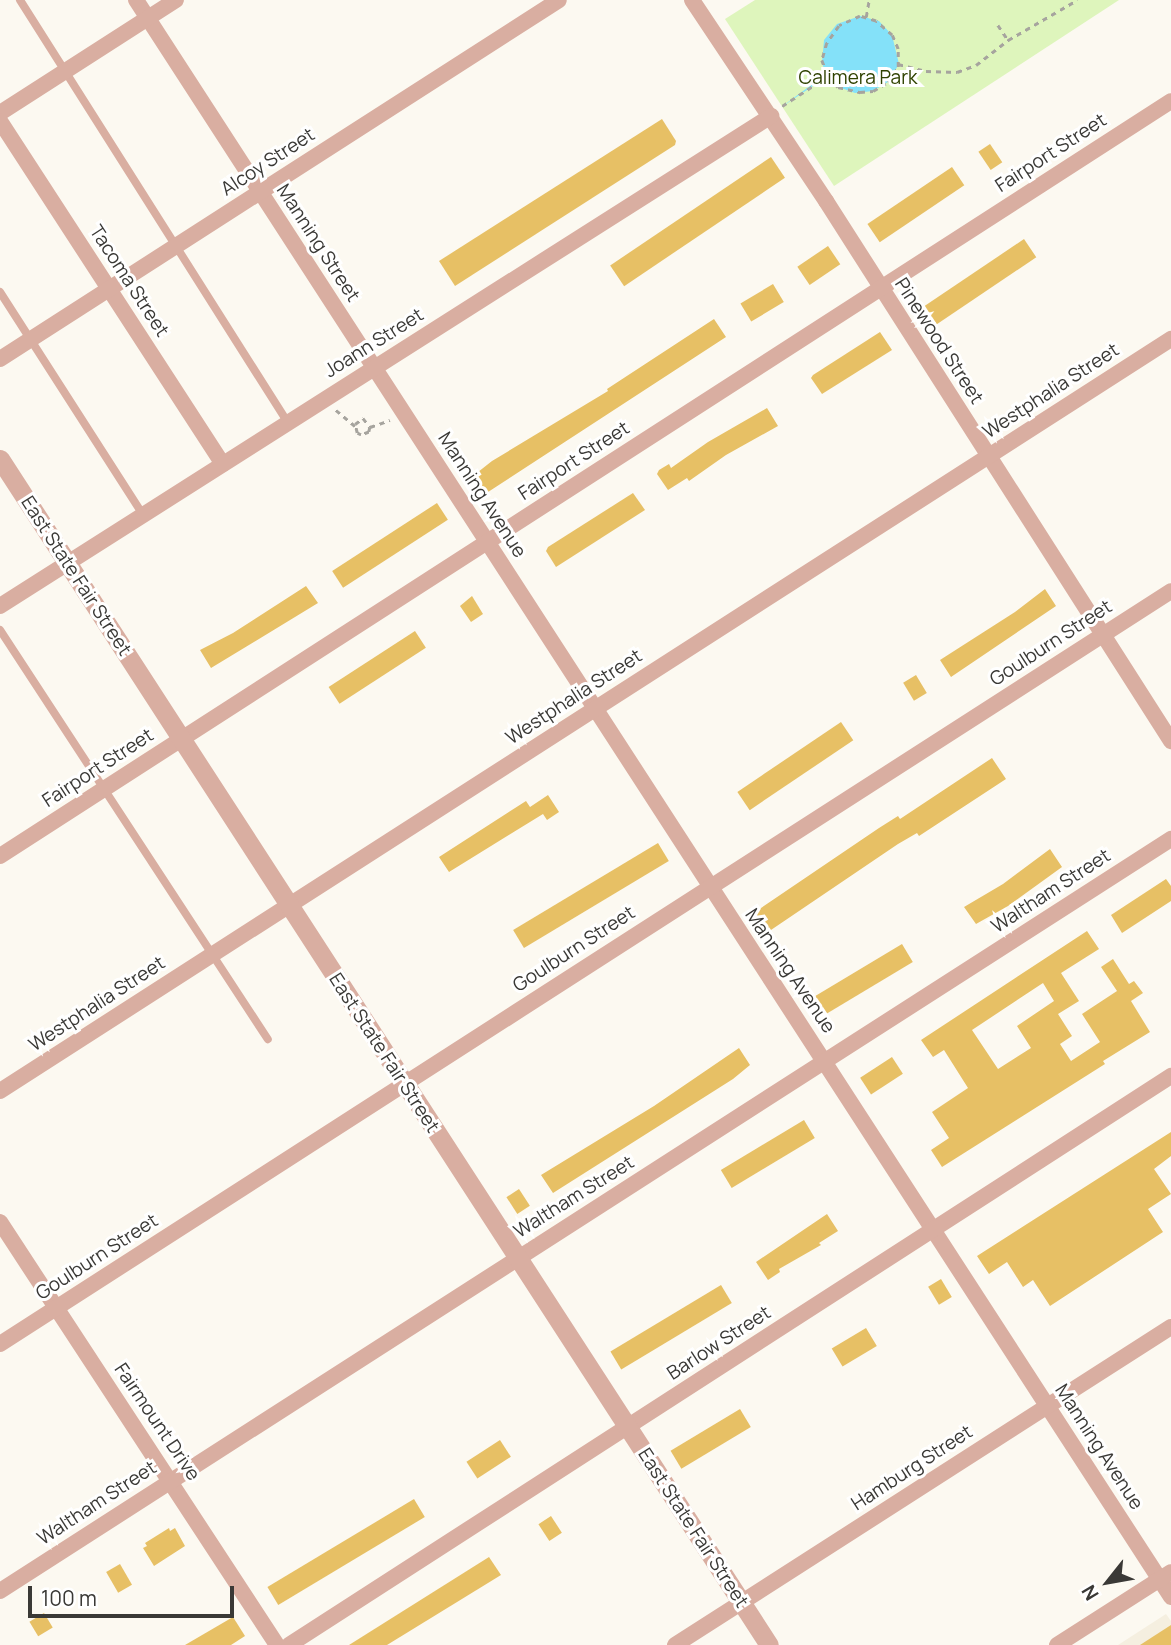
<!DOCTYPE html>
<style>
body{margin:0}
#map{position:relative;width:1171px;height:1645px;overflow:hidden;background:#fcf9f1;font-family:Manrope,sans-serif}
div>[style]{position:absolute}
.built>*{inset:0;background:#f5efe0}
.green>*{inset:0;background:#def5bc}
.water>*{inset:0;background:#84e1f9}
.building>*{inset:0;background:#e7c065;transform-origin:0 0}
.path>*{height:2.5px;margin-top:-1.25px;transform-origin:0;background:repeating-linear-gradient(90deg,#a6a49e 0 5px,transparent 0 10px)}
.service>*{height:8px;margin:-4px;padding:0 4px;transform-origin:4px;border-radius:4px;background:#d9aea1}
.minor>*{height:16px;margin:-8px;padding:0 8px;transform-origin:8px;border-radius:8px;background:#d9aea1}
.tertiary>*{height:19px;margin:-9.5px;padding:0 9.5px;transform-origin:9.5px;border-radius:9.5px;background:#d9aea1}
span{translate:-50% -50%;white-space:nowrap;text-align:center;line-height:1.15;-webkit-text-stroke:6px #fff;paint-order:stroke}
.park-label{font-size:19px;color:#2f4200}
.street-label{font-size:19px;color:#3a3936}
.north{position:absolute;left:1073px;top:1547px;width:70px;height:70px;-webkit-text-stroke:5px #fff;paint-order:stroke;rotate:239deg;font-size:19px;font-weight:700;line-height:28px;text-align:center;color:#3a3936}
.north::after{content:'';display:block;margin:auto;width:24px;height:32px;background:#3a3936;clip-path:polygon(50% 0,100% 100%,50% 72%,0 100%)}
.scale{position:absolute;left:28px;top:1586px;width:206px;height:32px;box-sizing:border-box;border:4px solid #3a3936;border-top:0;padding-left:9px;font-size:21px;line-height:24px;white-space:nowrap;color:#3a3936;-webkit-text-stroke:5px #fff;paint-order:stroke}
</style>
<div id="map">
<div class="built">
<div style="clip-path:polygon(1166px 1614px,1171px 1621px,1171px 1645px,1118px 1645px)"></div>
</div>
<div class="green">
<div style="clip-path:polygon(755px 0,1119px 0,834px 186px,725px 19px)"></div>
</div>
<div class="water">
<div style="clip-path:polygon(860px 16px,879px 21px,892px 35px,899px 64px,888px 82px,873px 91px,855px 93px,838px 87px,828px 76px,780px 108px,826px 74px,822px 63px,824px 40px,837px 24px)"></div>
</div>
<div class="building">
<div style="clip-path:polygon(662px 119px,676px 141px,675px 145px,455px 286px,439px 261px)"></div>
<div style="left:990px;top:144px;width:22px;height:14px;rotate:56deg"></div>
<div style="left:771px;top:157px;width:25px;height:194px;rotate:56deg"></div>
<div style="left:952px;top:167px;width:22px;height:102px;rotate:56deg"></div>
<div style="left:1024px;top:239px;width:22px;height:124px;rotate:56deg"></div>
<div style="left:828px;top:246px;width:22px;height:37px;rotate:56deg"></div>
<div style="left:773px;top:284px;width:21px;height:38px;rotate:59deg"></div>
<div style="clip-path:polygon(714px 319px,726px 337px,485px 494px,473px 476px,492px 461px,608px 391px,607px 389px)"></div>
<div style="clip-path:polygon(880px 332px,892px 350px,822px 394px,811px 378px,813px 375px)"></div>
<div style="clip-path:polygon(767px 408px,778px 426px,726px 455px,689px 481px,687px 478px,668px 490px,657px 474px,659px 470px,669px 464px,671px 468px,708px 442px)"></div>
<div style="clip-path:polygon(633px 493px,645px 510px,556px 567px,546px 551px,548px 547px)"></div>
<div style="left:437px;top:503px;width:20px;height:125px;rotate:57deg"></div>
<div style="clip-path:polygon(306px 586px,318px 603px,211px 668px,200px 650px,233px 633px)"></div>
<div style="clip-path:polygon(1045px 589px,1056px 606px,951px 677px,940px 660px,1015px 612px)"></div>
<div style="clip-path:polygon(472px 596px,483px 614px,471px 622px,460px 606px)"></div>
<div style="left:415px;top:631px;width:20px;height:103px;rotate:57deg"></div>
<div style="left:916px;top:675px;width:21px;height:15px;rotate:59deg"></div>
<div style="left:841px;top:722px;width:22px;height:125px;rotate:56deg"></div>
<div style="clip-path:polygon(992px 758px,1006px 779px,919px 836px,917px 833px,898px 844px,768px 932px,755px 912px,879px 828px,898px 816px,900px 819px)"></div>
<div style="clip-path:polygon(548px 795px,559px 812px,547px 820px,543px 814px,449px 872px,439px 857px,526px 801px,530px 807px)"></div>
<div style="left:658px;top:843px;width:21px;height:169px;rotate:59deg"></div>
<div style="clip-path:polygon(1050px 849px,1062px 867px,1008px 906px,976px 924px,964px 907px,1003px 884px)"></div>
<div style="clip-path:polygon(1166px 879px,1171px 886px,1171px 901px,1122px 933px,1111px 915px)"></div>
<div style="clip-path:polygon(evenodd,1087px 931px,1099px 949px,1061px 973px,1079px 1001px,1058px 1014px,1072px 1036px,1060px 1044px,1071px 1061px,1100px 1042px,1082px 1014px,1117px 991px,1101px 967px,1113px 959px,1129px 984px,1134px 981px,1143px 993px,1131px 1001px,1150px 1032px,1103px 1061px,1105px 1064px,942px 1167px,931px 1150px,949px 1138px,932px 1112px,968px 1088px,944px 1050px,933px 1057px,921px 1040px,1087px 931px,1043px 983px,1054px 1001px,1017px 1026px,1031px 1048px,998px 1069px,972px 1030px,1043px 983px)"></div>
<div style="left:902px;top:944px;width:21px;height:106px;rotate:59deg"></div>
<div style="clip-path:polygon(739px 1048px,750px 1065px,733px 1079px,553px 1193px,541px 1175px,654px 1106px)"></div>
<div style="left:892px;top:1057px;width:20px;height:38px;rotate:57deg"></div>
<div style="left:804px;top:1120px;width:21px;height:97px;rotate:59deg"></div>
<div style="clip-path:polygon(1171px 1132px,1171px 1156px,1154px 1169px,1171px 1194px,1148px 1209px,1163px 1232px,1050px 1306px,1033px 1280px,1023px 1287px,1007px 1262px,989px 1274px,977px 1256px)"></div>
<div style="left:519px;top:1189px;width:20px;height:15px;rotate:57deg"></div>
<div style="clip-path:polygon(827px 1214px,838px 1231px,819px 1243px,821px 1245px,779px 1269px,780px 1272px,768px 1280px,756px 1262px)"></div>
<div style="left:941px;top:1279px;width:21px;height:15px;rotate:59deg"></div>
<div style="left:721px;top:1285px;width:21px;height:129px;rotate:59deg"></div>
<div style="left:866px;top:1328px;width:21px;height:40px;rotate:59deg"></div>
<div style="left:740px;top:1409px;width:21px;height:81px;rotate:59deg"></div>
<div style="left:500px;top:1440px;width:20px;height:40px;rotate:57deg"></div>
<div style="left:414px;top:1499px;width:21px;height:171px;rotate:59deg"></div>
<div style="left:551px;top:1516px;width:20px;height:15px;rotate:57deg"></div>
<div style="clip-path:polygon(169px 1528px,170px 1531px,175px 1528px,185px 1546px,154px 1566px,143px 1548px,147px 1546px,145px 1543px)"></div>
<div style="clip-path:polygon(489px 1557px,501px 1575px,488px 1583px,387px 1645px,349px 1645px)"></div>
<div style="left:120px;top:1564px;width:24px;height:16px;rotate:60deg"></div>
<div style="left:44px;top:1613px;width:17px;height:17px;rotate:59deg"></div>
<div style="clip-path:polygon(233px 1617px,245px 1636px,231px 1645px,185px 1645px)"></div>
<div style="clip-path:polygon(1171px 1625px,1171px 1645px,1140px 1645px)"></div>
</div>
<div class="path">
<div style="left:866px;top:17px;width:17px;rotate:-80deg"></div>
<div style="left:998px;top:25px;width:18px;rotate:56deg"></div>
<div style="left:898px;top:64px;width:29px;rotate:14deg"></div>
<div style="left:926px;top:71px;width:31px;rotate:2deg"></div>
<div style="left:957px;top:72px;width:20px;rotate:-20deg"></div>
<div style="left:976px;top:65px;width:41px;rotate:-38deg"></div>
<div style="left:1008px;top:40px;width:80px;rotate:-30.1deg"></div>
<div style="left:782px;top:106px;width:55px;rotate:-33.1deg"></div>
<div style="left:828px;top:76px;width:15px;rotate:48deg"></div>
<div style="left:838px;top:87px;width:23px;rotate:13deg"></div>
<div style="left:860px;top:92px;width:13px;rotate:-4deg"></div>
<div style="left:873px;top:91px;width:17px;rotate:-31deg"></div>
<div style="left:888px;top:82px;width:18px;rotate:-56deg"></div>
<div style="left:898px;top:67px;width:18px;rotate:-90deg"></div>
<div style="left:898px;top:49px;width:15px;rotate:-113deg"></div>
<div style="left:892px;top:35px;width:21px;rotate:-139deg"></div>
<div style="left:876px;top:21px;width:17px;rotate:-163deg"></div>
<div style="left:860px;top:16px;width:23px;rotate:155deg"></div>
<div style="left:839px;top:26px;width:21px;rotate:125deg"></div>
<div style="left:827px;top:43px;width:18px;rotate:106deg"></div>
<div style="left:822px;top:60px;width:17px;rotate:69deg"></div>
<div style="left:336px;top:410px;width:25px;rotate:40deg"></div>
<div style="left:370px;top:427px;width:5px;rotate:101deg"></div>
<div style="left:369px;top:432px;width:9px;rotate:159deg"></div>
<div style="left:361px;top:435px;width:4px;rotate:-153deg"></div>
<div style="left:357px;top:433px;width:9px;rotate:-103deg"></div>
<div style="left:355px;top:424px;width:10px;rotate:-37deg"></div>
<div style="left:363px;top:418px;width:11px;rotate:52deg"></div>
<div style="left:370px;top:427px;width:21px;rotate:-19deg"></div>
</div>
<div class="service">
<div style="left:20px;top:0;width:501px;rotate:57.64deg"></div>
<div style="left:0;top:292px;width:265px;rotate:57.3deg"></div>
<div style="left:0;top:630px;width:489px;rotate:56.8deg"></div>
</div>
<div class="minor">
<div style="left:136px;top:0;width:1903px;rotate:57.05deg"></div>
<div style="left:692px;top:0;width:242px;rotate:56.3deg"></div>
<div style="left:826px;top:201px;width:641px;rotate:57.43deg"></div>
<div style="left:0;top:113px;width:209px;rotate:-32.7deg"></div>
<div style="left:0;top:121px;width:409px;rotate:57deg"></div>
<div style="left:0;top:359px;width:664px;rotate:-32.71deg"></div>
<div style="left:0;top:606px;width:914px;rotate:-32.44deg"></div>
<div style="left:0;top:856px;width:1393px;rotate:-32.81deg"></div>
<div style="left:0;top:1091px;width:1392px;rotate:-32.71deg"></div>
<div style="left:0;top:1222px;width:506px;rotate:56.78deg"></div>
<div style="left:0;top:1344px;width:1392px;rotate:-32.74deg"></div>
<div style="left:0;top:1591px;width:1392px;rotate:-32.71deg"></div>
<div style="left:289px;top:1645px;width:1050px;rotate:-32.83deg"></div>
<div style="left:675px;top:1645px;width:589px;rotate:-32.67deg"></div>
<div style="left:1057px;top:1645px;width:135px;rotate:-32.6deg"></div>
</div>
<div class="tertiary">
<div style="left:0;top:459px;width:1413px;rotate:57.04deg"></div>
</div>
<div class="park-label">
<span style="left:858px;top:78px">Calimera Park</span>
</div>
<div class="street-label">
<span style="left:1051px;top:153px;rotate:-33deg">Fairport Street</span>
<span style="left:268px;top:162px;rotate:-33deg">Alcoy Street</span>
<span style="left:318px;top:243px;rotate:57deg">Manning Street</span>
<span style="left:129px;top:281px;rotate:57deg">Tacoma Street</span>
<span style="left:939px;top:341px;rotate:57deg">Pinewood Street</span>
<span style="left:374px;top:343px;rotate:-32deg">Joann Street</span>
<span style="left:1051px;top:391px;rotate:-33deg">Westphalia Street</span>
<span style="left:574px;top:461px;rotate:-33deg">Fairport Street</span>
<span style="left:482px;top:495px;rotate:57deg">Manning Avenue</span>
<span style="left:76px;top:576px;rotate:57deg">East State Fair Street</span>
<span style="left:1051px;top:643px;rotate:-33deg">Goulburn Street</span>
<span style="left:574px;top:697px;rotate:-33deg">Westphalia Street</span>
<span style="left:98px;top:768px;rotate:-33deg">Fairport Street</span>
<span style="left:1051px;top:891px;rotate:-33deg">Waltham Street</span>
<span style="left:574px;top:949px;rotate:-33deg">Goulburn Street</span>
<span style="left:790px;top:971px;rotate:56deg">Manning Avenue</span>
<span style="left:97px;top:1004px;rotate:-33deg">Westphalia Street</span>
<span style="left:384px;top:1053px;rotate:57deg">East State Fair Street</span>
<span style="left:574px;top:1197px;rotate:-32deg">Waltham Street</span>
<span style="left:97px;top:1257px;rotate:-33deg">Goulburn Street</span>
<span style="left:719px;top:1343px;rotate:-33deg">Barlow Street</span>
<span style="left:157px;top:1422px;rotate:56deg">Fairmount Drive</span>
<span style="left:1099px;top:1447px;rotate:57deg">Manning Avenue</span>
<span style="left:912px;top:1468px;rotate:-33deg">Hamburg Street</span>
<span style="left:97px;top:1503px;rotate:-33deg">Waltham Street</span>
<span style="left:693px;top:1528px;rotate:57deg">East State Fair Street</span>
</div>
<div class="north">N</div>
<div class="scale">100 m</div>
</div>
